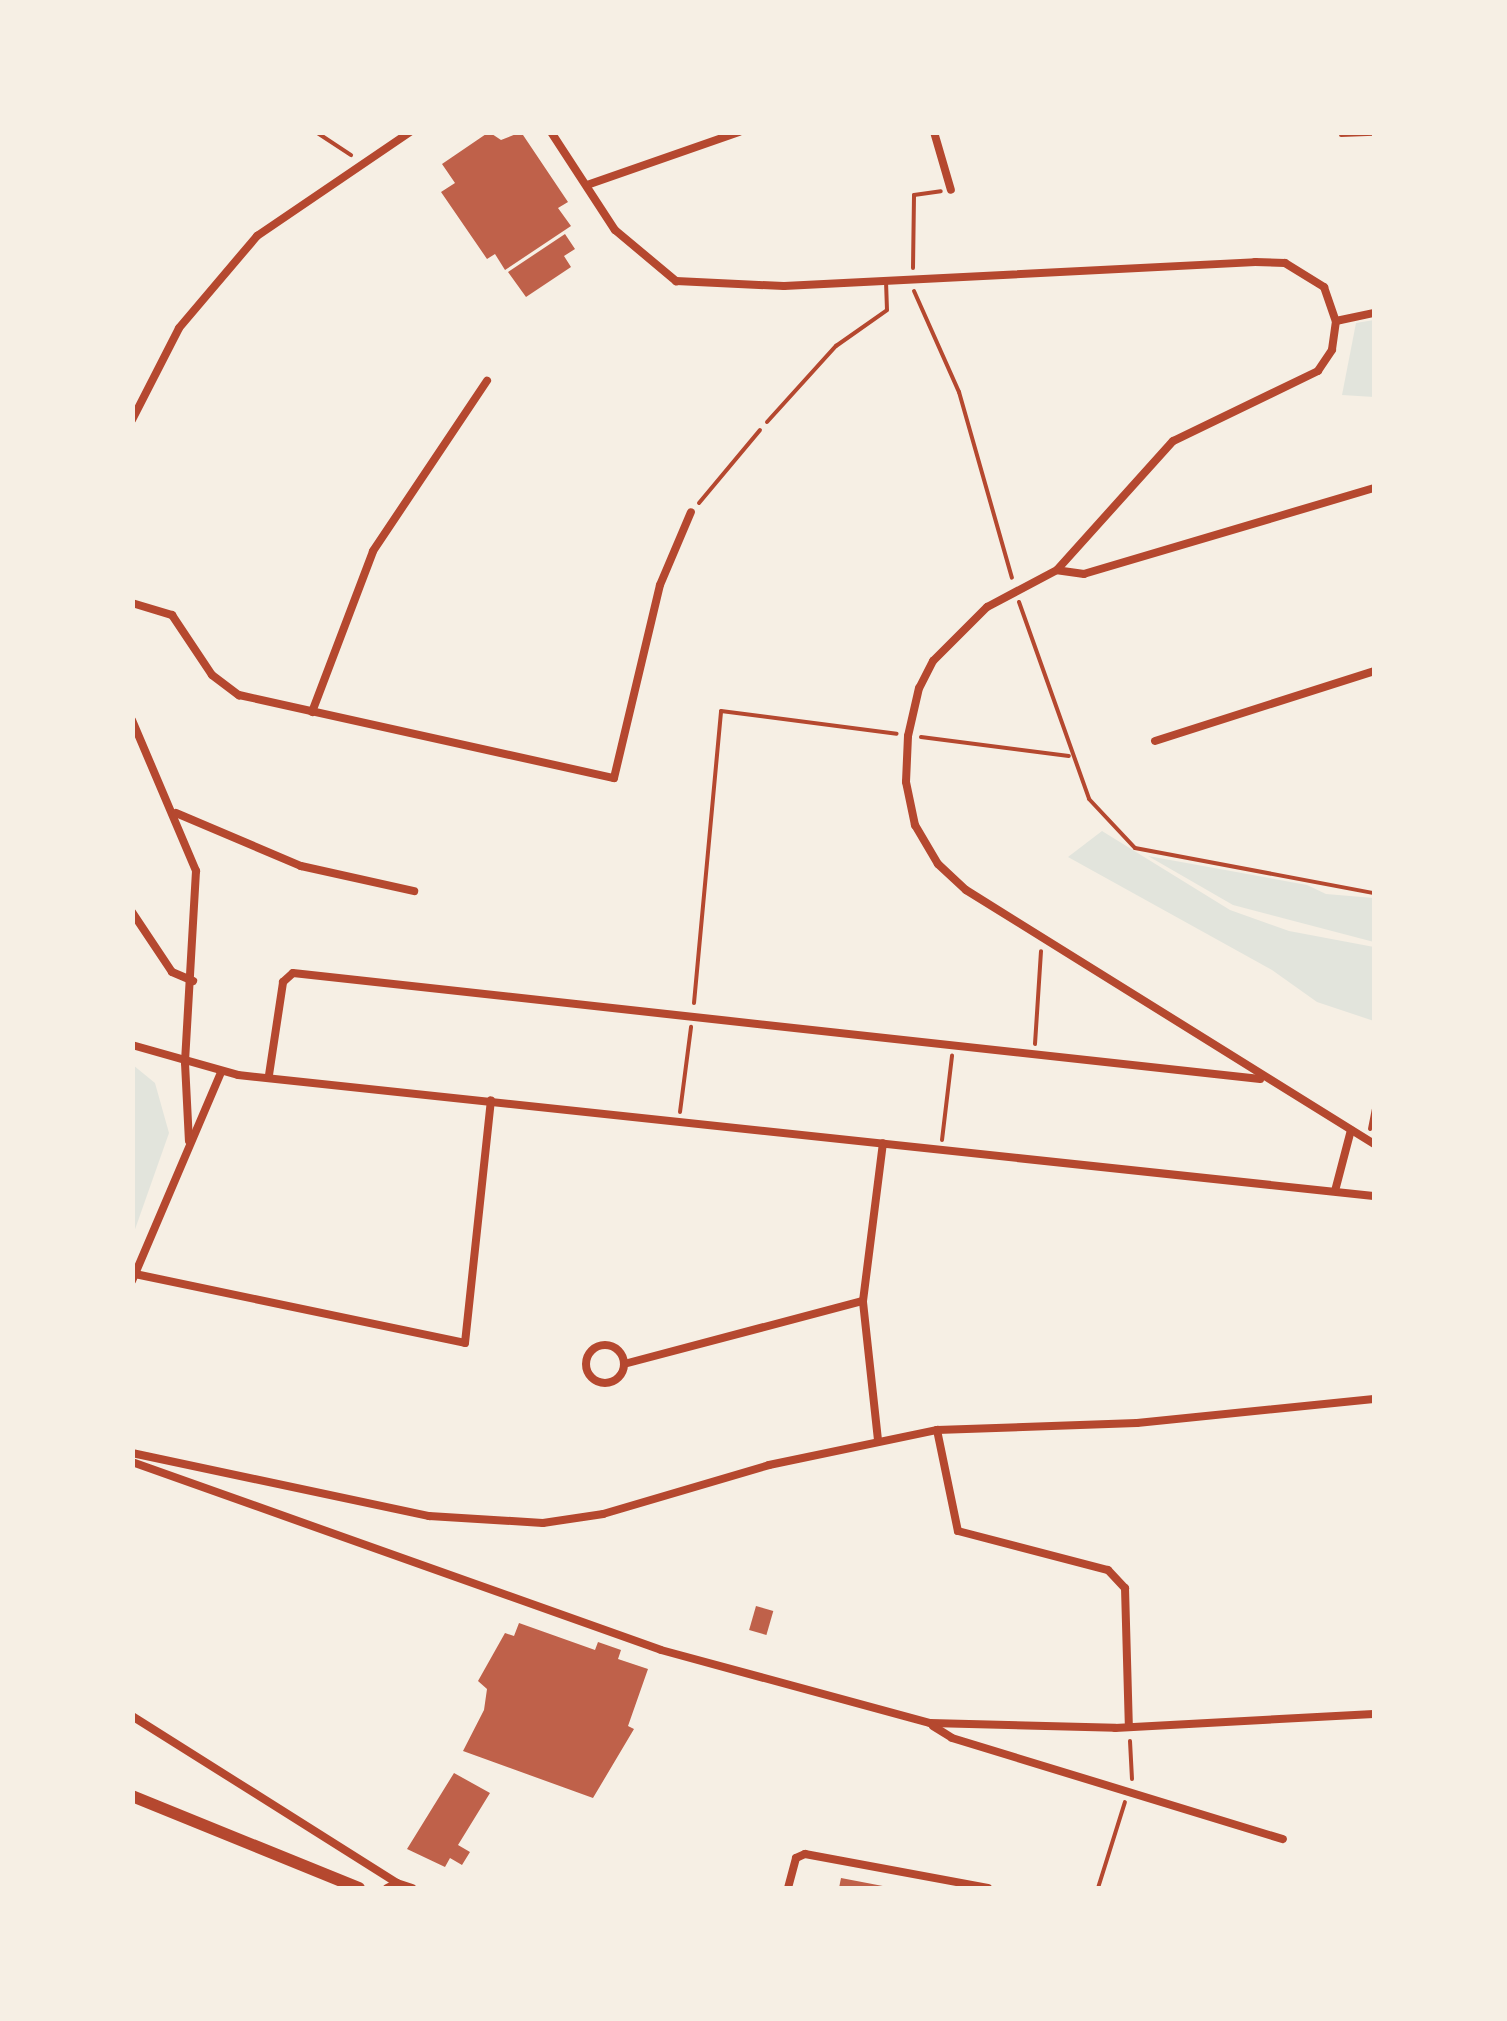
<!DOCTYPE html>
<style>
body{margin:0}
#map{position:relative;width:1507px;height:2021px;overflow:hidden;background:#f6efe4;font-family:Helvetica,sans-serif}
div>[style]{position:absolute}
.green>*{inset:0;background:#e2e4dc}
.building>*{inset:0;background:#bf614a;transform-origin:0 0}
.path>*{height:4px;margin:-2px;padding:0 2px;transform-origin:2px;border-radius:2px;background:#b5482f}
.service>*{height:4px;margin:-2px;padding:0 2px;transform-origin:2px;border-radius:2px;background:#b5482f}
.minor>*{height:8px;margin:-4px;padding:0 4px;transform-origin:4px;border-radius:4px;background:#b5482f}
.minor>.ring{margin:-4px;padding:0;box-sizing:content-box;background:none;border:8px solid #b5482f;border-radius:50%}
.primary>*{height:12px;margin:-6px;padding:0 6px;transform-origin:6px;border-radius:6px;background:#b5482f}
span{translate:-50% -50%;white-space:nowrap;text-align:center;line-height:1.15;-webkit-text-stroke:8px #f6efe4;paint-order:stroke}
.frame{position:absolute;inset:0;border:135px solid #f6efe4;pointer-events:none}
</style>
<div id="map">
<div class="green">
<div style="clip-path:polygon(1374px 320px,1374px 397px,1342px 395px,1356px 323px)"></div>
<div style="clip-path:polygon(1102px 831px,1230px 910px,1289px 931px,1374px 947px,1374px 1021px,1317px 1002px,1272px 970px,1068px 857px)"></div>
<div style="clip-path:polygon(1148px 856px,1307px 885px,1326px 894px,1374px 898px,1374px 942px,1233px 905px)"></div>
<div style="clip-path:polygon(133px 1065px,155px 1083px,169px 1133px,133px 1235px)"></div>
</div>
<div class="building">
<div style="clip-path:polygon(489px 132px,501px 140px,521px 132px,568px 202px,558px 208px,571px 226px,505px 270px,495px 254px,487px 259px,441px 192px,455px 183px,442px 164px)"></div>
<div style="clip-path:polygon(565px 234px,575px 249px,564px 256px,571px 267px,526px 297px,508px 272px)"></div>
<div style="left:756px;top:1606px;width:18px;height:25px;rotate:16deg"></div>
<div style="clip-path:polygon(519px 1623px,595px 1650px,598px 1642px,621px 1650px,618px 1659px,648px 1669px,628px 1726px,634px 1729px,593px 1798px,463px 1751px,484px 1710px,487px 1689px,478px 1681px,505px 1633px,514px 1636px)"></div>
<div style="clip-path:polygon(454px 1773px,490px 1793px,458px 1845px,470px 1852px,462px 1865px,450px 1858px,445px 1867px,407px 1849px)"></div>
<div style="clip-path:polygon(841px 1878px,888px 1887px,888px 1888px,839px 1888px)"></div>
</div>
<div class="path">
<div style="left:316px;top:132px;width:42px;rotate:33.3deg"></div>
<div style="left:1341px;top:135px;width:33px;rotate:-2deg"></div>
<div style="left:913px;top:268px;width:73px;rotate:-89.2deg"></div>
<div style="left:914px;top:195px;width:27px;rotate:-8deg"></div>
<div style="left:914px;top:291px;width:111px;rotate:66deg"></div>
<div style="left:959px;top:392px;width:193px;rotate:74.1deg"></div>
<div style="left:699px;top:503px;width:95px;rotate:-50.1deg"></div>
<div style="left:1019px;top:602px;width:209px;rotate:70.4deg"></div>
<div style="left:1089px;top:799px;width:67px;rotate:46.8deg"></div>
<div style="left:1135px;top:848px;width:243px;rotate:10.7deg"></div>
<div style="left:921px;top:737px;width:149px;rotate:7.3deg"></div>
<div style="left:694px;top:1003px;width:293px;rotate:-84.7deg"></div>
<div style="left:721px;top:711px;width:177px;rotate:7.4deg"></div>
<div style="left:1035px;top:1044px;width:93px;rotate:-86.3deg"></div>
<div style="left:680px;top:1112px;width:86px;rotate:-82.6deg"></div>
<div style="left:1370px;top:1129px;width:20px;rotate:-79deg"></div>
<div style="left:942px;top:1140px;width:85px;rotate:-83.2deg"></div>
<div style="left:1130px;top:1741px;width:38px;rotate:87deg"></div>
<div style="left:1098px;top:1888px;width:90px;rotate:-72.6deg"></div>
</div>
<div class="service">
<div style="left:767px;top:422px;width:103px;rotate:-47.8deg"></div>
<div style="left:836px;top:346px;width:62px;rotate:-35.2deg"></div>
<div style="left:887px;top:310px;width:28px;rotate:-92deg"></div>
</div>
<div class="minor">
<div style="left:551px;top:132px;width:117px;rotate:56.9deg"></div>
<div style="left:615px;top:230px;width:80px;rotate:39.9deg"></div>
<div style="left:676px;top:281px;width:108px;rotate:2.7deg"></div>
<div style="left:784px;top:286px;width:472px;rotate:-2.9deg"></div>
<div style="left:1255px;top:262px;width:30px;rotate:2deg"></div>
<div style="left:1285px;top:263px;width:46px;rotate:31.6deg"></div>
<div style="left:1324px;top:287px;width:36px;rotate:71deg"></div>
<div style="left:1336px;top:321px;width:29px;rotate:98deg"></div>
<div style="left:1332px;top:350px;width:25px;rotate:124deg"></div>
<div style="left:1318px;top:371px;width:161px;rotate:154.2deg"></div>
<div style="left:1173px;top:441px;width:173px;rotate:132deg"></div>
<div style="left:934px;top:132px;width:60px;rotate:73.7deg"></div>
<div style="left:587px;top:185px;width:161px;rotate:-19.2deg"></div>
<div style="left:1336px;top:321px;width:39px;rotate:-12deg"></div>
<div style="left:132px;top:420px;width:103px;rotate:-62.9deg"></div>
<div style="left:179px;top:328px;width:121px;rotate:-49.7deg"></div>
<div style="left:257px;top:236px;width:185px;rotate:-34.2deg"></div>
<div style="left:1374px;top:488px;width:302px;rotate:163.5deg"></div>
<div style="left:1084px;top:574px;width:27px;rotate:-172deg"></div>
<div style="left:1057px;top:570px;width:79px;rotate:152.1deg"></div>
<div style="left:987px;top:607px;width:76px;rotate:135deg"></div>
<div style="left:933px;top:661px;width:30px;rotate:117deg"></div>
<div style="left:919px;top:688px;width:49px;rotate:102.9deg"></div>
<div style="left:908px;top:736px;width:46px;rotate:92.5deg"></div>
<div style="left:906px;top:782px;width:44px;rotate:78.2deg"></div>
<div style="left:915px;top:825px;width:45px;rotate:59.5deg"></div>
<div style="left:938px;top:864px;width:38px;rotate:43deg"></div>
<div style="left:966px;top:890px;width:481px;rotate:31.9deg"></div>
<div style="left:132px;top:603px;width:42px;rotate:16.7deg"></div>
<div style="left:172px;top:615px;width:72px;rotate:56.3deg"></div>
<div style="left:212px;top:675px;width:34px;rotate:37deg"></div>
<div style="left:239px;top:695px;width:384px;rotate:12.5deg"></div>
<div style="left:614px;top:778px;width:198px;rotate:-76.6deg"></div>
<div style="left:660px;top:585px;width:79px;rotate:-67deg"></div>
<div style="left:312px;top:712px;width:172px;rotate:-69.2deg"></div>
<div style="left:373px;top:551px;width:205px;rotate:-56.2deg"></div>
<div style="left:132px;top:720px;width:164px;rotate:67deg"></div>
<div style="left:196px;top:871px;width:192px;rotate:93.3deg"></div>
<div style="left:185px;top:1063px;width:78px;rotate:87.1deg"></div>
<div style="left:1155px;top:741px;width:230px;rotate:-17.7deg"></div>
<div style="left:176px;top:813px;width:136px;rotate:23deg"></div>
<div style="left:301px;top:866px;width:116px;rotate:12.5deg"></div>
<div style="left:132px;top:912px;width:72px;rotate:56.3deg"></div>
<div style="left:172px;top:972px;width:23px;rotate:23deg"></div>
<div style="left:132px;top:1045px;width:110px;rotate:15.8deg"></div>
<div style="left:238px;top:1075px;width:1142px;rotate:6.08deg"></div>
<div style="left:269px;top:1075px;width:94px;rotate:-81.4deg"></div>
<div style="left:283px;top:982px;width:13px;rotate:-42deg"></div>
<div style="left:293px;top:973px;width:973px;rotate:6.26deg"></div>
<div style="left:1335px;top:1191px;width:63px;rotate:-75.3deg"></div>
<div style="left:135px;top:1274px;width:337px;rotate:11.8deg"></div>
<div style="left:465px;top:1343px;width:244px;rotate:-83.9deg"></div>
<div style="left:132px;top:1281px;width:227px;rotate:-66.9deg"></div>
<div class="ring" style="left:586px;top:1345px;width:30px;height:30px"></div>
<div style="left:624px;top:1364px;width:247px;rotate:-14.8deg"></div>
<div style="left:937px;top:1430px;width:103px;rotate:78.3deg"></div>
<div style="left:958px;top:1531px;width:155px;rotate:14.6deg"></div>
<div style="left:1108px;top:1570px;width:25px;rotate:47deg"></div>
<div style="left:1125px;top:1588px;width:139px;rotate:88.4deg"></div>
<div style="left:878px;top:1440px;width:140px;rotate:-96.2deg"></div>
<div style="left:863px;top:1301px;width:159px;rotate:-82.8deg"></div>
<div style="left:132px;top:1453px;width:304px;rotate:12deg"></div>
<div style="left:429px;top:1516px;width:114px;rotate:3.5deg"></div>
<div style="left:543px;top:1523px;width:61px;rotate:-8.5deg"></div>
<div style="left:603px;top:1514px;width:173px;rotate:-16.4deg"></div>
<div style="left:769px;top:1465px;width:172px;rotate:-11.8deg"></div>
<div style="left:937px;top:1430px;width:200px;rotate:-2deg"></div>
<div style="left:1137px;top:1423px;width:238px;rotate:-5.8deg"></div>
<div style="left:132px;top:1462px;width:561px;rotate:19.56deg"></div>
<div style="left:661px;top:1650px;width:279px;rotate:15.2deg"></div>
<div style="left:930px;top:1723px;width:185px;rotate:1.5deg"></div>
<div style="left:1115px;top:1728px;width:259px;rotate:-3.1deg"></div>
<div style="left:132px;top:1716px;width:313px;rotate:32.2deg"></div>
<div style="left:933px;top:1726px;width:22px;rotate:32deg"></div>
<div style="left:952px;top:1738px;width:346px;rotate:17deg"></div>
<div style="left:387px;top:1888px;width:11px;rotate:-27deg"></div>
<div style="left:397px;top:1883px;width:16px;rotate:18deg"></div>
<div style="left:788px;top:1888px;width:31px;rotate:-75deg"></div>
<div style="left:796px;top:1858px;width:10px;rotate:-24deg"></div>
<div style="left:805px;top:1854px;width:186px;rotate:10.5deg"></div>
</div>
<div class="primary">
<div style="left:132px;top:1796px;width:245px;rotate:22.1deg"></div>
</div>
<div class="frame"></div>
</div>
